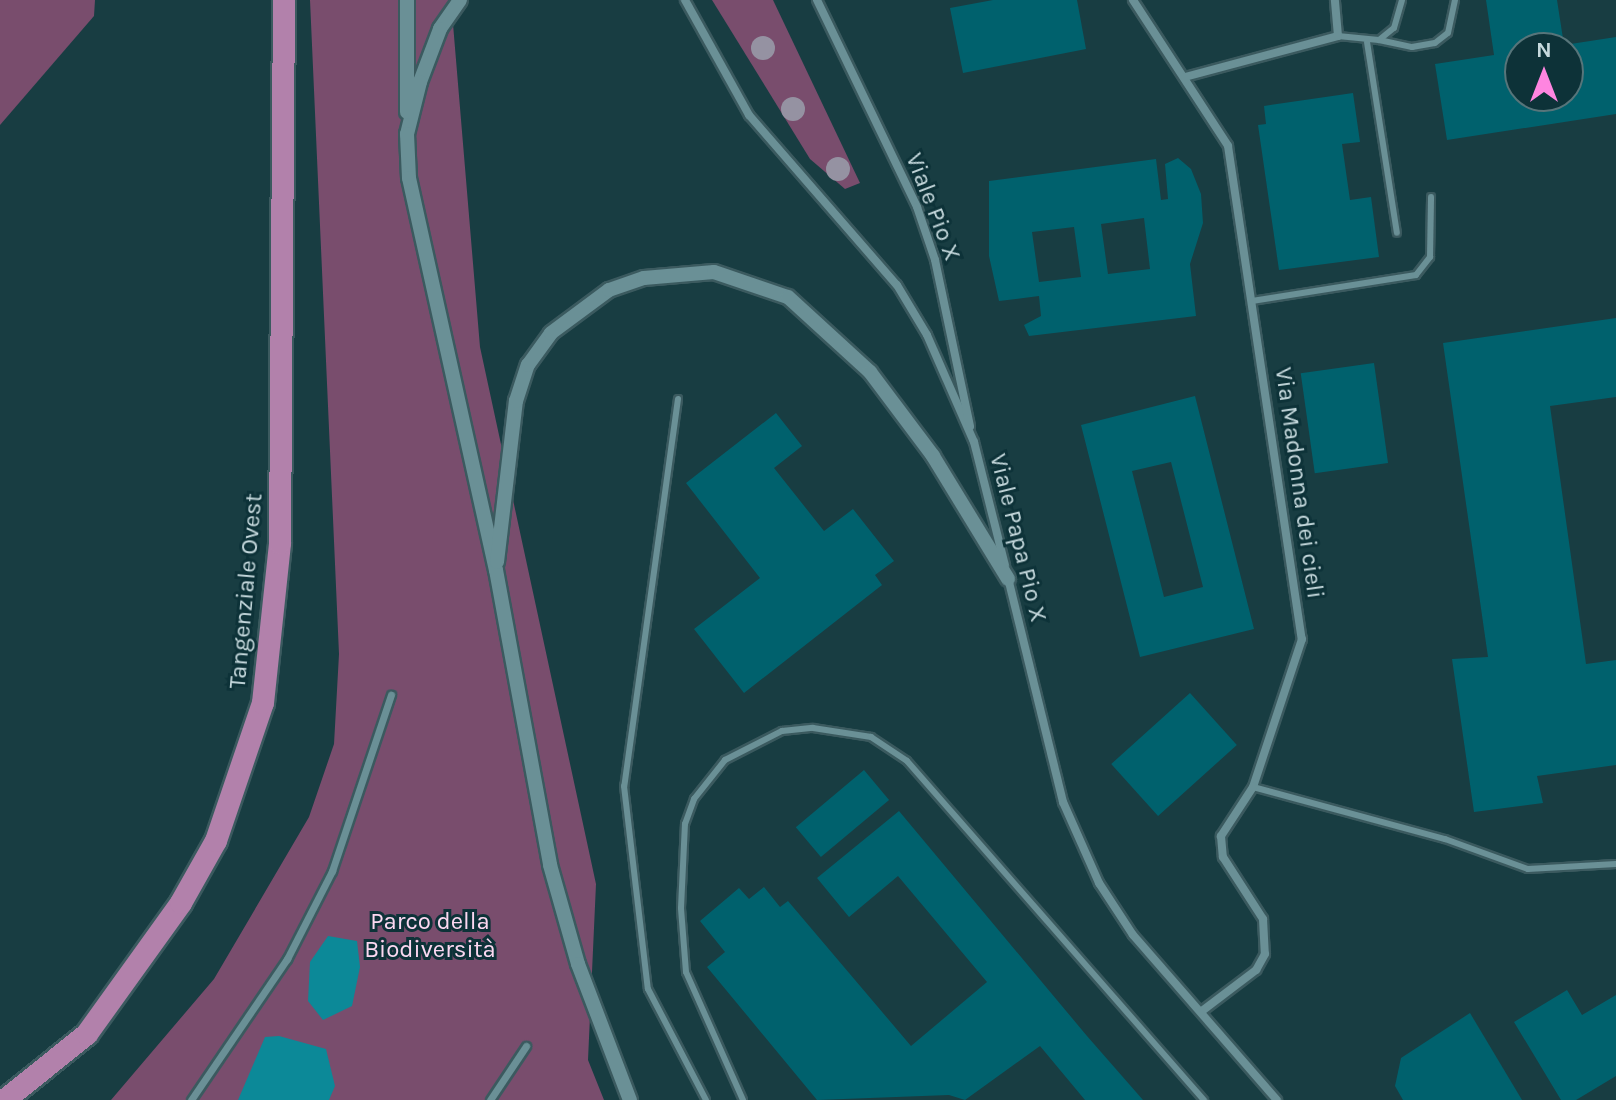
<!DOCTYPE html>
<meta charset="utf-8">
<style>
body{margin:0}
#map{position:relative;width:1616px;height:1100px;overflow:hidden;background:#183d42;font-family:Karla,sans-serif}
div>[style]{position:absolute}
.green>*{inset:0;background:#794d6d}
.water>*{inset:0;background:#0c8998}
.building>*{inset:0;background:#00616d;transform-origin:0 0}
.roads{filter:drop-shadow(2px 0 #3b5a5f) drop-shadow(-2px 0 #3b5a5f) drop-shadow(0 2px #3b5a5f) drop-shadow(0 -2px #3b5a5f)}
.service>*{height:6px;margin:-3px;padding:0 3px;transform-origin:3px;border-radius:3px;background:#6a9096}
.pedestrian>*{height:7px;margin:-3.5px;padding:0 3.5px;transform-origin:3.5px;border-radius:3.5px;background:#6a9096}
.minor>*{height:8px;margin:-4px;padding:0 4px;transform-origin:4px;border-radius:4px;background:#6a9096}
.tertiary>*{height:14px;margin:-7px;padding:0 7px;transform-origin:7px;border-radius:7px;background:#6a9096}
.trunk>*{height:22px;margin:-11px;padding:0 11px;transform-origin:11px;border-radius:11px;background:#b281ab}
.trees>*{width:24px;height:24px;margin:-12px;border-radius:50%;background:#9592a2}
span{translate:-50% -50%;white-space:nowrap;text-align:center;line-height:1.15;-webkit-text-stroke:6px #0d3238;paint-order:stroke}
.street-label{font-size:24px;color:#c6d9dd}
.park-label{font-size:24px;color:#fcd8f1}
.north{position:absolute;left:1504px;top:32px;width:80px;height:80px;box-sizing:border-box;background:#0d3238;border:2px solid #57757a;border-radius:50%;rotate:0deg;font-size:22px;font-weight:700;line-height:32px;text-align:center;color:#c6d9dd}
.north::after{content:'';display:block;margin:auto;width:28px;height:36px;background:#fe85e0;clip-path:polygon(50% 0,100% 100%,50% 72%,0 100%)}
</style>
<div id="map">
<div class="green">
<div style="clip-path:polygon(0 0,95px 0,94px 16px,0 125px)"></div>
<div style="clip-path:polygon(310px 0,451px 0,480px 347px,596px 884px,588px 1060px,604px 1100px,111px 1100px,214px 979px,309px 817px,334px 744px,339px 654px)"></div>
<div style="clip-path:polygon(712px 0,773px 0,860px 183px,845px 189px,810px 159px)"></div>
</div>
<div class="water">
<div style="clip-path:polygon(328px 936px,357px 941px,360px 967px,352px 1006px,323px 1020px,308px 1001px,310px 962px)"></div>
<div style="clip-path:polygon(279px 1036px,326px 1049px,335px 1086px,329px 1100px,238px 1100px,265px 1037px)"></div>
</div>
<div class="building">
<div style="clip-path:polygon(993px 0,1077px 0,1086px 49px,963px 73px,950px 8px)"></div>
<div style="clip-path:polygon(evenodd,1486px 0,1557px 0,1564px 45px,1616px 37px,1616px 114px,1447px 140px,1435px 64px,1494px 55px,1486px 0,1520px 48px,1568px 48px,1568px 96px,1520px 96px,1520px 48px)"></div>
<div style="clip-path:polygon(1353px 93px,1360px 142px,1342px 144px,1350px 200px,1371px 197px,1379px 257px,1279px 270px,1258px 125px,1266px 124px,1264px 106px)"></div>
<div style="clip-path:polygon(evenodd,1178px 158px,1191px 169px,1201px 194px,1203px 223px,1190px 264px,1196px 316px,1029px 336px,1024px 325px,1041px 316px,1039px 296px,999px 301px,989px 256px,989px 181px,1156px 159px,1161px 200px,1168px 199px,1165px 164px,1178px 158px,1144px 218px,1150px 269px,1108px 274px,1101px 224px,1144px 218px,1178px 158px,1074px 227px,1081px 277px,1039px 282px,1032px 232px,1074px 227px)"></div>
<div style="clip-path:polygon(1616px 318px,1616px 397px,1550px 406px,1586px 664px,1616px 660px,1616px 765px,1537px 776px,1543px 803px,1474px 812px,1452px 659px,1488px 657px,1443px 343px)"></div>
<div style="left:1374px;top:363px;width:101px;height:74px;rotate:82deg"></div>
<div style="clip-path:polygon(evenodd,1195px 396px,1254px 629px,1140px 657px,1081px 425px,1195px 396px,1171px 462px,1203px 587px,1164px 597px,1132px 471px,1171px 462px)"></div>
<div style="clip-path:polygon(776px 413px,802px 446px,774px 468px,824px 531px,853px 509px,894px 561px,875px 575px,882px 585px,744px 693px,694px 629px,760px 578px,686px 483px)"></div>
<div style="left:1190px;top:693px;width:70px;height:106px;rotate:48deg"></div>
<div style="left:864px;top:770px;width:39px;height:89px;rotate:50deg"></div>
<div style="clip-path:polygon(899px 811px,1087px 1036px,1143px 1100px,1085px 1100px,1040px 1046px,965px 1100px,949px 1095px,817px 1100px,707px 967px,725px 952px,700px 921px,739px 888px,749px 899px,764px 887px,780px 907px,788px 901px,911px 1046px,987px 982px,898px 876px,849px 917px,817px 878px)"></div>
<div style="clip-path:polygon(1567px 990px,1582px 1015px,1616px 995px,1616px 1076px,1576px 1100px,1561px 1100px,1514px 1022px)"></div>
<div style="clip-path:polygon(1470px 1013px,1522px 1100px,1403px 1100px,1395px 1086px,1401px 1058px)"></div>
</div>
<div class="roads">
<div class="service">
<div style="left:1338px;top:36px;width:41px;rotate:5.6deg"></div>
<div style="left:1379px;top:40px;width:19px;rotate:-39deg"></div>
<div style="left:1394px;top:28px;width:29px;rotate:-74deg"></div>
<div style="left:1379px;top:40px;width:34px;rotate:12deg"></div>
<div style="left:1412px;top:47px;width:23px;rotate:-10deg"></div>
<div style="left:1435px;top:43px;width:16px;rotate:-38deg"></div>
<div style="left:1448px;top:33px;width:34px;rotate:-78deg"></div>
<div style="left:1367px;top:42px;width:193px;rotate:81.1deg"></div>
<div style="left:1252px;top:301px;width:166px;rotate:-9deg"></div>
<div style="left:1416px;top:275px;width:23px;rotate:-52deg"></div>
<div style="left:1430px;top:257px;width:60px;rotate:-89deg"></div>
<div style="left:678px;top:399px;width:391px;rotate:97.9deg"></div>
<div style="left:624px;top:786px;width:204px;rotate:83.3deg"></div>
<div style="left:648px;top:989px;width:125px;rotate:62.4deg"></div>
<div style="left:1253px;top:787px;width:199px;rotate:15.2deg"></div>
<div style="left:1445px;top:839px;width:88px;rotate:19.9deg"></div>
<div style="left:1528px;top:869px;width:88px;rotate:-3.3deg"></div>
<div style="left:743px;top:1100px;width:140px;rotate:-114deg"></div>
<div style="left:686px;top:972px;width:64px;rotate:-94.5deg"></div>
<div style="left:681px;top:908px;width:84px;rotate:-87.3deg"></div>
<div style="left:685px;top:824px;width:27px;rotate:-70deg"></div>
<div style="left:694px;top:799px;width:50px;rotate:-51.5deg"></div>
<div style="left:725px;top:760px;width:64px;rotate:-27deg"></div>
<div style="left:782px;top:731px;width:31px;rotate:-6deg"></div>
<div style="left:813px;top:728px;width:59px;rotate:8.8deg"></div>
<div style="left:871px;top:737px;width:43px;rotate:33.7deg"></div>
<div style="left:907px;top:761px;width:451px;rotate:48.8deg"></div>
</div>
<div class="pedestrian">
<div style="left:191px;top:1100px;width:171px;rotate:-55.8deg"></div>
<div style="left:287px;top:959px;width:99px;rotate:-62.9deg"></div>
<div style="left:332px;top:871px;width:186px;rotate:-71.5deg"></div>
<div style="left:490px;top:1100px;width:65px;rotate:-56.3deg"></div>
</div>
<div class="minor">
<div style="left:685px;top:0;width:132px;rotate:60.9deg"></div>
<div style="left:749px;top:115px;width:225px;rotate:49deg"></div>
<div style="left:897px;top:285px;width:58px;rotate:59deg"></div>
<div style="left:927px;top:335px;width:117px;rotate:66.3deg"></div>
<div style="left:974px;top:442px;width:127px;rotate:75.9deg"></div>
<div style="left:817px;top:0;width:230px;rotate:64.2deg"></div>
<div style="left:917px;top:207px;width:56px;rotate:71.2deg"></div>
<div style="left:935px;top:260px;width:170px;rotate:78.1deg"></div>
<div style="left:1133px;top:0;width:174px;rotate:56.9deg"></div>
<div style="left:1228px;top:146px;width:499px;rotate:81.5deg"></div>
<div style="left:1302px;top:639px;width:156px;rotate:108.3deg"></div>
<div style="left:1253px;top:787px;width:59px;rotate:123.1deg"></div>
<div style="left:1221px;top:836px;width:21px;rotate:85deg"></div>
<div style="left:1223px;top:857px;width:74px;rotate:57.2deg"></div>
<div style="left:1263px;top:919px;width:35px;rotate:87deg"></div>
<div style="left:1265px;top:954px;width:18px;rotate:119deg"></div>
<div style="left:1256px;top:970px;width:68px;rotate:142.8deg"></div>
<div style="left:1185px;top:77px;width:158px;rotate:-15deg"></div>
<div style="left:1338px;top:36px;width:36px;rotate:-95deg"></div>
<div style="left:1008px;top:578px;width:231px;rotate:76.2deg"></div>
<div style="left:1063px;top:802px;width:89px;rotate:66deg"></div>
<div style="left:1099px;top:883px;width:62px;rotate:56.8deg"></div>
<div style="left:1133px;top:935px;width:219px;rotate:48.9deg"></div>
</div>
<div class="tertiary">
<div style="left:460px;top:0;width:35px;rotate:125deg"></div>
<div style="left:440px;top:29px;width:57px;rotate:110.7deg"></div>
<div style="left:420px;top:82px;width:54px;rotate:104deg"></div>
<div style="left:407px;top:134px;width:44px;rotate:87.4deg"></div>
<div style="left:409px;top:178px;width:402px;rotate:77.5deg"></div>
<div style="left:496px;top:570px;width:300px;rotate:79.6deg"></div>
<div style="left:550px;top:865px;width:103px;rotate:74.2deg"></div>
<div style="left:578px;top:964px;width:146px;rotate:69.1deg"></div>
<div style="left:407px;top:112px;width:112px;rotate:-90deg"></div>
<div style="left:497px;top:562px;width:162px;rotate:-83.3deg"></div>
<div style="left:516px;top:401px;width:38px;rotate:-72deg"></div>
<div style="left:528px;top:365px;width:39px;rotate:-54deg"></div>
<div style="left:551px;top:333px;width:72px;rotate:-36.6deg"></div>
<div style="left:609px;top:290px;width:37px;rotate:-19deg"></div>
<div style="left:644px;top:278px;width:70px;rotate:-4.9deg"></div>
<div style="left:714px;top:272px;width:78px;rotate:18.7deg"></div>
<div style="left:788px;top:297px;width:111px;rotate:42.4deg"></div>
<div style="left:870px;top:372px;width:105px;rotate:53.1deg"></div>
<div style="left:933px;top:456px;width:144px;rotate:58.6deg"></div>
</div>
<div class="trunk">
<div style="left:5px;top:1100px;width:105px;rotate:-38.8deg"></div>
<div style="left:87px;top:1034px;width:161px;rotate:-54.3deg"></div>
<div style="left:181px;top:903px;width:71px;rotate:-60.6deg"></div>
<div style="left:216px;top:841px;width:146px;rotate:-71.2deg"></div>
<div style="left:263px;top:703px;width:161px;rotate:-83.9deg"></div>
<div style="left:280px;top:543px;width:543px;rotate:-89.58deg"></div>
</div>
</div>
<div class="trees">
<div style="left:763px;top:48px"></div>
<div style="left:793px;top:109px"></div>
<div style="left:838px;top:169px"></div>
</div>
<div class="street-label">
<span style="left:933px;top:207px;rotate:69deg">Viale Pio X</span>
<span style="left:1299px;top:483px;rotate:82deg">Via Madonna dei cieli</span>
<span style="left:1018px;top:538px;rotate:76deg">Viale Papa Pio X</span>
<span style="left:246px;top:591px;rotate:-85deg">Tangenziale Ovest</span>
</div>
<div class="park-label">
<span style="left:430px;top:936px">Parco della<br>Biodiversità</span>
</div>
<div class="north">N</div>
</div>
